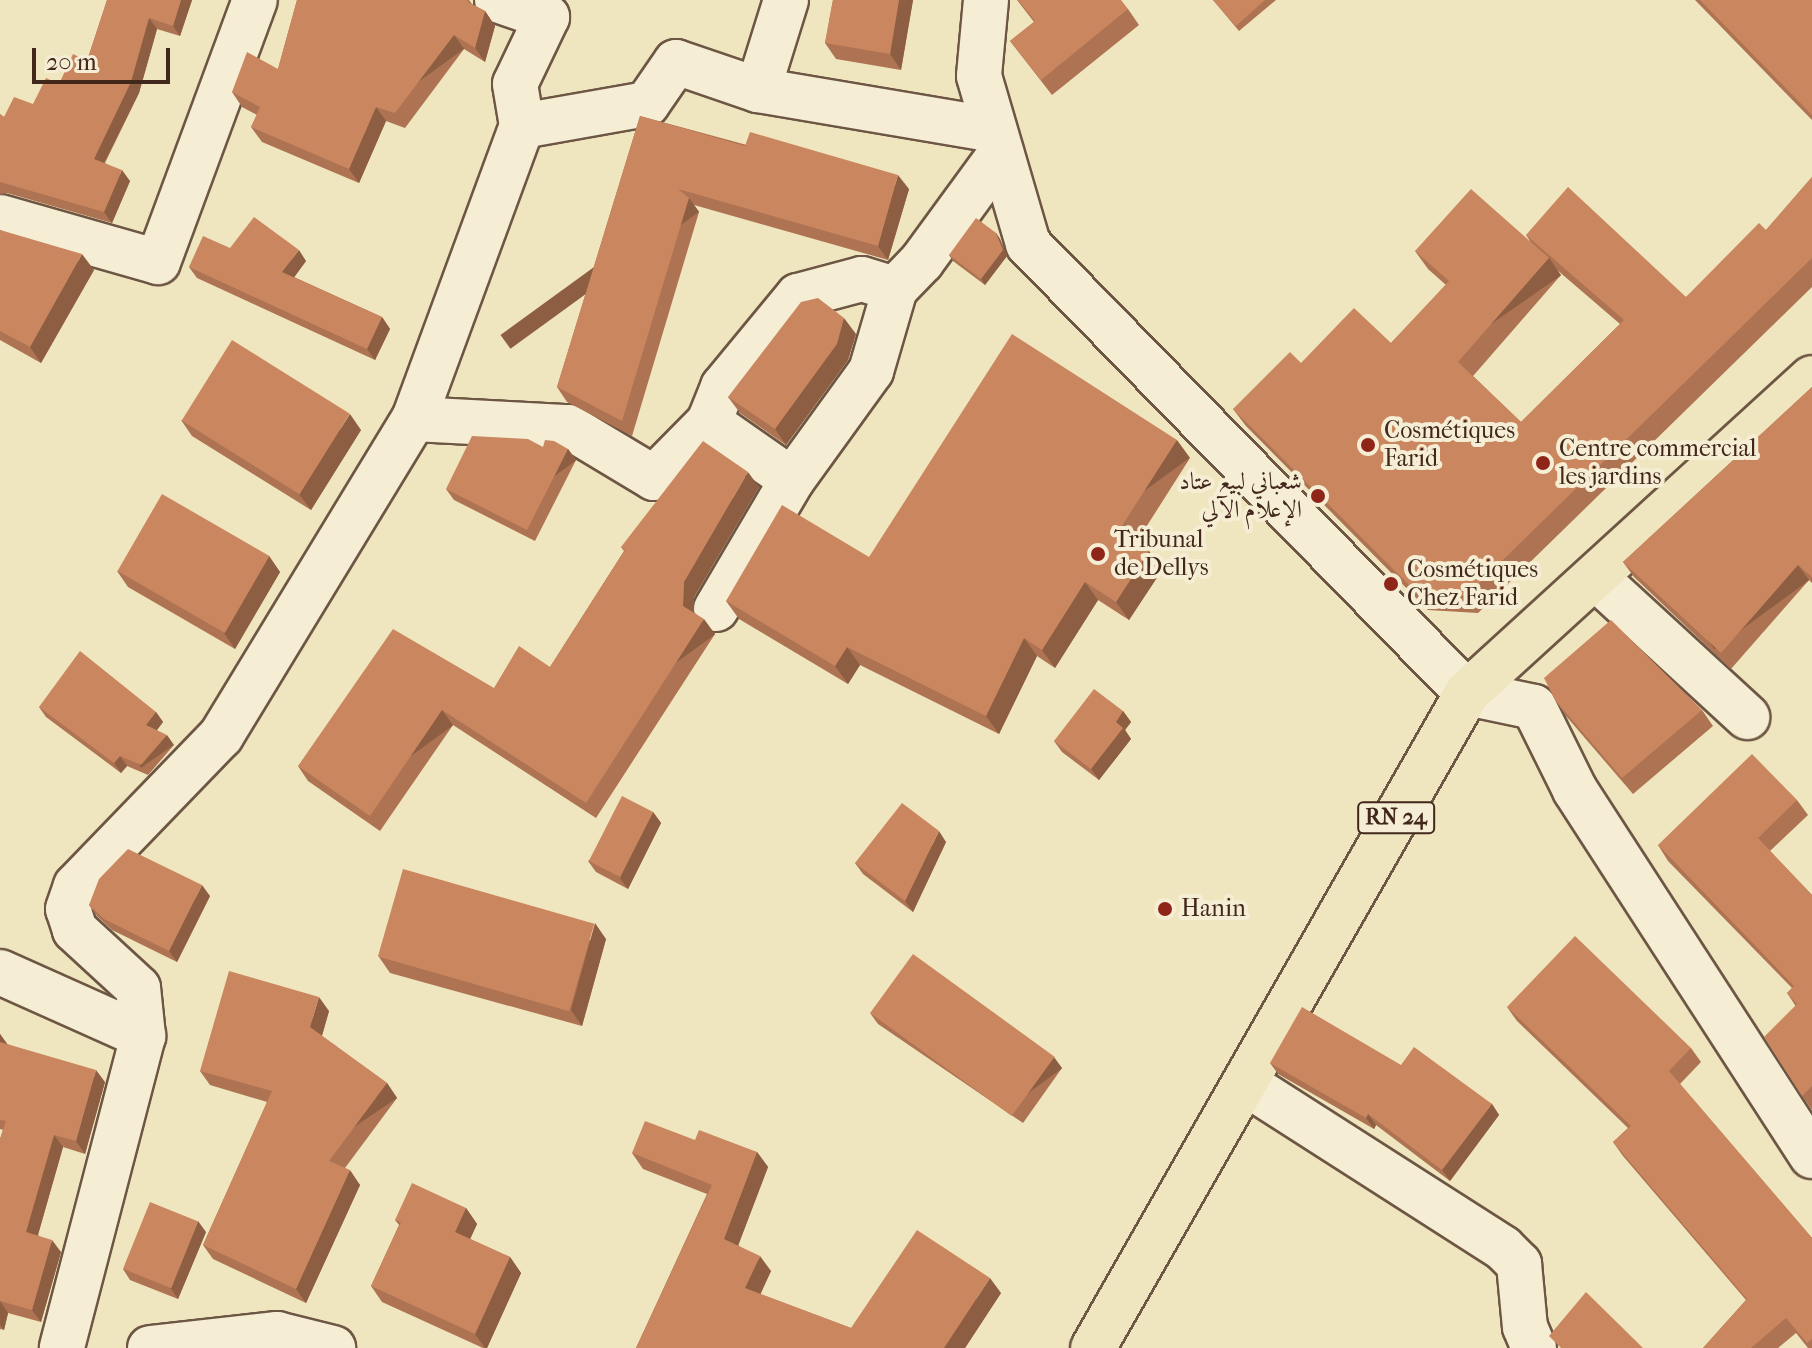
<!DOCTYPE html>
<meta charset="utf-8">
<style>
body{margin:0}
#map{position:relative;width:1812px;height:1348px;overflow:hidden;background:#efe5be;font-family:"IM FELL French Canon",Amiri,serif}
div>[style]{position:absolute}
.roads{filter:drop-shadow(2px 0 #6d5644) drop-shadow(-2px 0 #6d5644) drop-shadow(0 2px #6d5644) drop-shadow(0 -2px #6d5644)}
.street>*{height:44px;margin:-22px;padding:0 22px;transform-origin:22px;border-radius:22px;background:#f5eed5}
.primary>*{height:44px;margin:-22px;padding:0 22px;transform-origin:22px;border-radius:22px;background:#efe5be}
.wall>*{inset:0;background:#ae7352}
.shaded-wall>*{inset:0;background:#8d5e42;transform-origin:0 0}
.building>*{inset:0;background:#ca865f;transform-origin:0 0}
.dots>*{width:22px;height:22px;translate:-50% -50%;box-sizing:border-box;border:4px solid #f5eed5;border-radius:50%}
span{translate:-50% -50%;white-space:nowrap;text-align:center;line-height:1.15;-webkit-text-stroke:8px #f5eed5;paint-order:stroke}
.shield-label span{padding:2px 6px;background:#f5eed5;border:2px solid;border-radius:6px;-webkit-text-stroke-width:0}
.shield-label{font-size:22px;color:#42271b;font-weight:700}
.poi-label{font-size:24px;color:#42271b}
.left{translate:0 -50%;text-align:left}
.right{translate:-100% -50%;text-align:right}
.scale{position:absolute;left:32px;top:48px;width:138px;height:36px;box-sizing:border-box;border:4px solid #42271b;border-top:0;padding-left:10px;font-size:24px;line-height:28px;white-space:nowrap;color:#42271b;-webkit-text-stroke:6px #f5eed5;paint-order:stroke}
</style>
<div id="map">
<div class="roads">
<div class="street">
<div style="left:497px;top:0;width:53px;rotate:18.8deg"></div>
<div style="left:547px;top:17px;width:74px;rotate:115.5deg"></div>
<div style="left:515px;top:84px;width:43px;rotate:80.5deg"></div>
<div style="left:522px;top:126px;width:127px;rotate:-10deg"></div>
<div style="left:647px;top:104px;width:51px;rotate:-55.4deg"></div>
<div style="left:676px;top:62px;width:87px;rotate:18.9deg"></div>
<div style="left:758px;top:90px;width:94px;rotate:-72.7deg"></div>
<div style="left:986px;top:0;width:76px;rotate:95.3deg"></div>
<div style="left:979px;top:76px;width:175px;rotate:73.7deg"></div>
<div style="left:1028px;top:244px;width:628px;rotate:45.65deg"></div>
<div style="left:1467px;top:693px;width:68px;rotate:11.8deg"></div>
<div style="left:1534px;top:707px;width:93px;rotate:63.7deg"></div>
<div style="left:1575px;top:790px;width:436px;rotate:57.1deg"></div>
<div style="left:758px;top:90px;width:239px;rotate:9.6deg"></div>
<div style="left:0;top:217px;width:164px;rotate:15.9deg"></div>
<div style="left:158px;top:262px;width:279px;rotate:-69.7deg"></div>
<div style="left:414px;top:419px;width:155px;rotate:3deg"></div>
<div style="left:569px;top:427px;width:99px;rotate:31deg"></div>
<div style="left:654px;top:478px;width:78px;rotate:-45.5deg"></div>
<div style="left:709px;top:422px;width:38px;rotate:-68deg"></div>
<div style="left:723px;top:387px;width:118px;rotate:-50.5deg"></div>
<div style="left:798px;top:296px;width:66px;rotate:-14.9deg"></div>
<div style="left:862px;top:279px;width:34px;rotate:17deg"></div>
<div style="left:709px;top:422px;width:101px;rotate:34.9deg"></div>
<div style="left:1595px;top:577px;width:207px;rotate:42.6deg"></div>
<div style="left:716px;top:609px;width:150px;rotate:-59.5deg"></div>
<div style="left:792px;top:480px;width:135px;rotate:-54.1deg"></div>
<div style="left:871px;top:371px;width:85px;rotate:-73.7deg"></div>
<div style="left:895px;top:289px;width:39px;rotate:-46deg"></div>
<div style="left:922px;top:261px;width:134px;rotate:-53.8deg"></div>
<div style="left:0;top:972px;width:157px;rotate:24.1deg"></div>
<div style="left:143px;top:1036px;width:322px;rotate:104.6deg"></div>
<div style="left:143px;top:1036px;width:48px;rotate:-95.9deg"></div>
<div style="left:138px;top:988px;width:86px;rotate:-137.4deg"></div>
<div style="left:75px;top:930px;width:22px;rotate:-108deg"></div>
<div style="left:68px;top:909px;width:24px;rotate:-71deg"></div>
<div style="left:76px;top:886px;width:209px;rotate:-46deg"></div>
<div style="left:221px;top:736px;width:371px;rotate:-58.7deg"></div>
<div style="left:414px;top:419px;width:312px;rotate:-69.8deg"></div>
<div style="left:1245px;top:1083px;width:306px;rotate:32.6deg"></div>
<div style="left:1503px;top:1248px;width:23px;rotate:45deg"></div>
<div style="left:1519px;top:1264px;width:63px;rotate:84.6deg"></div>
<div style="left:1525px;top:1327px;width:23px;rotate:67deg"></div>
<div style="left:150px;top:1348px;width:128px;rotate:-6.3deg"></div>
<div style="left:277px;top:1334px;width:58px;rotate:14deg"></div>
</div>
<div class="primary">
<div style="left:1093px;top:1348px;width:754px;rotate:-60.27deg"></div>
<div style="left:1467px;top:693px;width:467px;rotate:-42.4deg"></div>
</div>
</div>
<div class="wall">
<div style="clip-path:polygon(107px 0,192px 0,180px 36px,157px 29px,139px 93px,105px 163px,130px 181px,112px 223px,7px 193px,0 194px,0 114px,4px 117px,33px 104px,87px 61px)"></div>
<div style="clip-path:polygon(297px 0,469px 0,472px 4px,485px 11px,495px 26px,485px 62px,464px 49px,405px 128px,386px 121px,359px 183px,262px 142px,251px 127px,257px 115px,242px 107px,232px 92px,278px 69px)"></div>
<div style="clip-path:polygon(833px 0,913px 0,901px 70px,836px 59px,825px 43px)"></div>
<div style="clip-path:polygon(1017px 0,1128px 9px,1139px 25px,1052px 95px,1010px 41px,1034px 22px)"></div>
<div style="clip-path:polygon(1213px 0,1276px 0,1239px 31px)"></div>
<div style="clip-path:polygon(1695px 0,1812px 0,1812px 120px)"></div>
<div style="clip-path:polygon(640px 116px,909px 189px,888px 260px,694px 205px,699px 212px,632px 436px,567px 402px,557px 387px)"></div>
<div style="clip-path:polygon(evenodd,1812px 177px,1812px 287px,1478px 613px,1428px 610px,1246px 426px,1233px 409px,1301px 363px,1391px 343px,1446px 285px,1428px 269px,1415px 251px,1530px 241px,1526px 235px,1686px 297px,1766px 230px,1812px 177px,1556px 269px,1620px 324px,1521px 422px,1473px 376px,1561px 275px,1556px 269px)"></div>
<div style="clip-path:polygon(0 230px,94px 270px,41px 363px,0 340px)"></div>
<div style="clip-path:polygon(996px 233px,1000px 239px,1007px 256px,985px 285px,953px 261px,949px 255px)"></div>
<div style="clip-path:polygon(230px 248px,306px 261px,294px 277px,382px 317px,390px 329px,375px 360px,197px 278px,189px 267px)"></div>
<div style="clip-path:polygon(856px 334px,848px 360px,786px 445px,740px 413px,728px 397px)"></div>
<div style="clip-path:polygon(1812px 387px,1812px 583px,1809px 580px,1731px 669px,1634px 577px,1623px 562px)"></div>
<div style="clip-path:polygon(181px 420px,361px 430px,311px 510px,192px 436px)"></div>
<div style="clip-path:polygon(543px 447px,568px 449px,576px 460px,535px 541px,454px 500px,446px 489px)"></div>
<div style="clip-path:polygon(1190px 458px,1136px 543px,1149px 551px,1162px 570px,1129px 620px,1098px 600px,1055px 668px,1037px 656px,999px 734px,860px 665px,848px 684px,739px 619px,726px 601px)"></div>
<div style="clip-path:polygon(759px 487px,694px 597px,694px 612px,715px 634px,596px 818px,453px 725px,380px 831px,308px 781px,298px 766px,494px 688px,550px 667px,624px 551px,621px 547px)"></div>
<div style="clip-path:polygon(269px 556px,280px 572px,235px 649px,128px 587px,117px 571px)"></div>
<div style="clip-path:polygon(1555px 700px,1702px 710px,1713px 726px,1633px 794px,1566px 716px)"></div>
<div style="clip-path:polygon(39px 707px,156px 712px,163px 722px,157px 730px,174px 745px,148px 775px,127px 766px,121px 773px,46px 717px)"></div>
<div style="clip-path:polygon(1123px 711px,1131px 722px,1125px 730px,1131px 739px,1099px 780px,1062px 752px,1054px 741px)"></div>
<div style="clip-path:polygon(1797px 800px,1808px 815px,1770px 851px,1812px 895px,1812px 1110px,1802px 1096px,1795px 1005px,1787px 993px,1792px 988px,1668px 861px,1658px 845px)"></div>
<div style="clip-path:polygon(653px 812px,661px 823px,628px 889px,596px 872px,588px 861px)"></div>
<div style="clip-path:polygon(946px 842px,913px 912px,863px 874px,855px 863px)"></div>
<div style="clip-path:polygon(210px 896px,177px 962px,112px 930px,97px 916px,89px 905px)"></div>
<div style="clip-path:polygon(606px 939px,582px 1026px,390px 973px,379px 957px)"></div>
<div style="clip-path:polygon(1507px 1007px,1691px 1048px,1701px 1062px,1680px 1084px,1812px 1238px,1812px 1348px,1808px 1348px,1796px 1333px,1778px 1348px,1703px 1348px,1746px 1300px,1623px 1156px,1613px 1142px,1628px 1128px,1517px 1021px)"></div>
<div style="clip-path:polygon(329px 1011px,322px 1036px,387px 1083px,397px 1098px,345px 1168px,360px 1185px,306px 1303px,213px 1259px,203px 1245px,267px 1102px,210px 1085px,200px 1071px)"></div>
<div style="clip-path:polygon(870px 1013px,1062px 1068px,1023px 1123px,878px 1024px)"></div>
<div style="clip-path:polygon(0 1034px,7px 1044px,105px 1082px,85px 1154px,63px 1147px,38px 1235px,61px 1252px,41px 1322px,8px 1313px,4px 1330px,0 1329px,0 1139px,3px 1130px,0 1129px)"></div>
<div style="clip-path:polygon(1270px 1063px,1401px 1065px,1492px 1104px,1499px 1115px,1450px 1181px,1376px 1125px,1374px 1129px,1278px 1074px)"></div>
<div style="clip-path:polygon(695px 1140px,757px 1152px,768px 1167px,738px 1245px,771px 1271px,760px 1294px,851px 1328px,1001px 1293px,965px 1348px,636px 1348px,707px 1194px,643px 1169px,632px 1153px)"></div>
<div style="clip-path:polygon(466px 1208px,477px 1224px,470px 1239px,510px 1257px,521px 1273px,487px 1348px,483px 1348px,382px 1302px,371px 1286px,399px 1225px,395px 1220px)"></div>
<div style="clip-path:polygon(206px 1232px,178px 1299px,130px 1280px,123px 1269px)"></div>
</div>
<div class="shaded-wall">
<div style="clip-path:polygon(181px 0,192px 0,180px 36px,173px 26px)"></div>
<div style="clip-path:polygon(899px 0,913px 0,901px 70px,890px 54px)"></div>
<div style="clip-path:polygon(485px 11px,495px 26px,485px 62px,475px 48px)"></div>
<div style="clip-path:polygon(149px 18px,157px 29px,139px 93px,101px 169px,94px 159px)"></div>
<div style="left:454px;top:35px;width:17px;height:98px;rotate:54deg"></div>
<div style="clip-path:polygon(376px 107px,386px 121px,359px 183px,349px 169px)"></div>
<div style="clip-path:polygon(122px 170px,130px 181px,112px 223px,104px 212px)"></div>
<div style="clip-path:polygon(898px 175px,909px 189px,888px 260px,878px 246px)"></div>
<div style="left:689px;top:198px;width:17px;height:233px;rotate:54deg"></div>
<div style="clip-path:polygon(996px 233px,1000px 239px,1007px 256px,985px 285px,981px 279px)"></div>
<div style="clip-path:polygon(299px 250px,306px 261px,290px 283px,282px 272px)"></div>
<div style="clip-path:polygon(82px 254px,94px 270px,41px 363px,30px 347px)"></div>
<div style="left:1549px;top:258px;width:21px;height:138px;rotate:55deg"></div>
<div style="clip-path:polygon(382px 317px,390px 329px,375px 360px,367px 349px)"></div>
<div style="clip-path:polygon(844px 318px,856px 334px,848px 360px,786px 445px,775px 429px)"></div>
<div style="clip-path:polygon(350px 414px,361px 430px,311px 510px,299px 494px)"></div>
<div style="left:1177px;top:440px;width:22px;height:109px;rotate:54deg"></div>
<div style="left:568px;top:449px;width:14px;height:91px;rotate:54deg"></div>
<div style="clip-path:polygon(748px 472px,759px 487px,694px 597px,694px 621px,683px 606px,684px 582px)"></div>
<div style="clip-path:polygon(1149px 551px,1162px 570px,1129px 620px,1116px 602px)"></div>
<div style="clip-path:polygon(269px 556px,280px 572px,235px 649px,224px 633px)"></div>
<div style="left:1798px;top:565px;width:19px;height:117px;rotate:54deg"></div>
<div style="clip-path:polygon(1085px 582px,1098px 600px,1055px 668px,1042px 650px)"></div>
<div style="left:704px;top:619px;width:19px;height:219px;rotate:54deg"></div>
<div style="clip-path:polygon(1024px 638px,1037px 656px,999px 734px,986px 716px)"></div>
<div style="clip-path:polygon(847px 647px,860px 665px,848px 684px,835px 666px)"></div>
<div style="left:442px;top:710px;width:19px;height:128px;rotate:54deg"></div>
<div style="clip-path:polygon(1123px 711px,1131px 722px,1125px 730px,1131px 739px,1099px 780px,1091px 769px,1116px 722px)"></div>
<div style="clip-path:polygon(156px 712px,163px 722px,153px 735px,146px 725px)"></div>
<div style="left:167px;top:735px;width:12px;height:40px;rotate:55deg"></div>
<div style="clip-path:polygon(120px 756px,127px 766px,121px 773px,114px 763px)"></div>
<div style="clip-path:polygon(653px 812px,661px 823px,628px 889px,620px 878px)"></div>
<div style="clip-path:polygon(939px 831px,946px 842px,913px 912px,905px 901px)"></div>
<div style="clip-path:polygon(202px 885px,210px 896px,177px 962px,169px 951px)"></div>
<div style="clip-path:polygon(595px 923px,606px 939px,582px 1026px,571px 1010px)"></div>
<div style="clip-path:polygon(319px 997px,329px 1011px,320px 1042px,310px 1027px)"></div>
<div style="clip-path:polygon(0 1034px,8px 1045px,0 1046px)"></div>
<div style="left:1054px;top:1057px;width:14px;height:67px;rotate:54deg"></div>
<div style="clip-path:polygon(96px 1070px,105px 1082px,85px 1154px,76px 1141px)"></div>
<div style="left:387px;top:1083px;width:18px;height:97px;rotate:56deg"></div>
<div style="clip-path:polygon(1492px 1104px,1499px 1115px,1450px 1181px,1442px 1170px)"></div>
<div style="clip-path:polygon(1368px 1114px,1376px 1125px,1374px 1129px,1366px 1118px)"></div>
<div style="clip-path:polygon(54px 1135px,63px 1147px,35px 1245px,26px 1232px)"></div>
<div style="clip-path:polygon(757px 1152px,768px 1167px,735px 1254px,724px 1239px)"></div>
<div style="clip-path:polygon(350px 1170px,360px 1185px,306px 1303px,296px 1289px)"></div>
<div style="clip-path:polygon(466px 1208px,477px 1224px,466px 1248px,455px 1232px)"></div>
<div style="clip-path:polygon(198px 1221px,206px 1232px,178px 1299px,170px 1287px)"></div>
<div style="clip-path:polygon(52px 1240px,61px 1252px,41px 1322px,32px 1310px)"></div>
<div style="clip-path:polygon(760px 1256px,771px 1271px,756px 1304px,745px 1288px)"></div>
<div style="clip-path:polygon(510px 1257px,521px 1273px,487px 1348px,485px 1348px,475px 1334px)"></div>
<div style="clip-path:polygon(990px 1278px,1001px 1293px,965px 1348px,944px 1348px)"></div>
<div style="clip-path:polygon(0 1301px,8px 1313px,4px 1330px,0 1325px)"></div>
</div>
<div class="building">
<div style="clip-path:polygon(107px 0,181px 0,173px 26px,149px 18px,131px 82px,94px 159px,122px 170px,104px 212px,0 182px,0 114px,4px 117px,14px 97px,33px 104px,46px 78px,59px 84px,73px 54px,87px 61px)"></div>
<div style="clip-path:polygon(297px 0,467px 0,469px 3px,485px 11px,475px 48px,454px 35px,395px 113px,376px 107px,349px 169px,251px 127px,260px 107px,232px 92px,247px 52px,278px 69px)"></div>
<div style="clip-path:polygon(833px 0,899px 0,890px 54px,825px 43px)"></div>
<div style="clip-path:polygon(1018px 0,1121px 0,1128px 9px,1041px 80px,1010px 41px,1035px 21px)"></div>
<div style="clip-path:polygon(1213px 0,1265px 0,1236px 26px)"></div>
<div style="clip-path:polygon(1700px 0,1812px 0,1812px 115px)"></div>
<div style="clip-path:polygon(640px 116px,745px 146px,750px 132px,898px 175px,878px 246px,678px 189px,689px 198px,622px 421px,557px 387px)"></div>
<div style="clip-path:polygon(1812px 177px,1812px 258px,1466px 596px,1416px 592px,1233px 409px,1290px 352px,1301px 363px,1354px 308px,1391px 343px,1449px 281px,1415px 251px,1471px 189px,1549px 258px,1458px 362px,1521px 422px,1624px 320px,1526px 235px,1568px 187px,1686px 297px,1759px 223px,1766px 230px)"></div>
<div style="clip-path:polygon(254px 217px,299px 250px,282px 272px,382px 317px,367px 349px,189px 267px,203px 236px,230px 248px)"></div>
<div style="clip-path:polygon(976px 218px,996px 233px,1003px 250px,981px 279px,949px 255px)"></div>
<div style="clip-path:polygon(0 230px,82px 254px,30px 347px,0 331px)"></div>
<div style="clip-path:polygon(818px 298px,844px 318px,837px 344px,775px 429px,728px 397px,801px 302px)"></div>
<div style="clip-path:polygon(1012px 334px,1177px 440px,1118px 532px,1149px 551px,1116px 602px,1085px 582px,1042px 650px,1024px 638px,986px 716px,847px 647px,835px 666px,726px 601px,782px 505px,869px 557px)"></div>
<div style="left:232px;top:340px;width:139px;height:95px;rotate:32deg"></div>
<div style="clip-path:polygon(1812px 387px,1812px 577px,1798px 565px,1721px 653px,1623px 562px)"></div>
<div style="clip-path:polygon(472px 436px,528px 439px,543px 447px,545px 440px,554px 441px,568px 449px,527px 530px,446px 489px)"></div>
<div style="clip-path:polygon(703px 441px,748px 472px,684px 582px,683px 606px,704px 619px,586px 803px,442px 710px,370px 816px,298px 766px,393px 629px,494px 688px,519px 646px,550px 667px,625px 550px,621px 547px)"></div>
<div style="left:162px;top:494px;width:124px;height:89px;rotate:30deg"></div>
<div style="clip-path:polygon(1611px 620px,1702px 710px,1622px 778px,1555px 700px,1544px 678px)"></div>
<div style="clip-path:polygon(80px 651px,156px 712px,146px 725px,167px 735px,141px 765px,120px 756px,114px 763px,39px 707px)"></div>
<div style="clip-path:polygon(1094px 689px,1123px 711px,1116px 722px,1123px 728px,1091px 769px,1054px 741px)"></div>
<div style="clip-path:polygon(1752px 754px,1797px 800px,1758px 838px,1812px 895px,1812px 1086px,1802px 1096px,1764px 1037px,1797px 1004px,1787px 993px,1794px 986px,1658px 845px)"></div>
<div style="left:622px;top:796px;width:35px;height:73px;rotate:27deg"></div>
<div style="clip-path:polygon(902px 803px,939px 831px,905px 901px,855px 863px)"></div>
<div style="clip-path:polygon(128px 849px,202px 885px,169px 951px,104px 919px,89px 905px,99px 879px)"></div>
<div style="left:403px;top:869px;width:199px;height:91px;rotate:16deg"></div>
<div style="clip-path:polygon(1575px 936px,1691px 1048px,1669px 1071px,1812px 1238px,1812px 1339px,1807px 1343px,1786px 1318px,1751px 1348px,1703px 1348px,1747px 1299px,1613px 1142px,1631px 1126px,1507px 1007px)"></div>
<div style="left:913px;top:954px;width:175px;height:73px;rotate:36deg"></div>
<div style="clip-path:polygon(229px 971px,319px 997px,310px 1027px,387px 1083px,329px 1161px,350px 1170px,296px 1289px,203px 1245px,272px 1091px,200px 1071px)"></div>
<div style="clip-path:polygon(1302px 1007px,1401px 1065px,1414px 1047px,1492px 1104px,1442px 1170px,1368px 1114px,1366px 1118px,1270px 1063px)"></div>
<div style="clip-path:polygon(0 1042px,96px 1070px,76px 1141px,54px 1135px,26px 1232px,52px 1240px,32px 1310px,0 1301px,0 1139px,6px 1121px,0 1120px)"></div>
<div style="clip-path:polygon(645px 1121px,695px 1140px,699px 1130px,757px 1152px,724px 1239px,760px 1256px,745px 1288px,851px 1328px,917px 1230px,990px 1278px,944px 1348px,636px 1348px,712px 1185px,632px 1153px)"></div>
<div style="clip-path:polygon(412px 1183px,466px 1208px,455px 1232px,510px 1257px,475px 1334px,371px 1286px,401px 1222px,395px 1220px)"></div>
<div style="left:150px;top:1202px;width:52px;height:72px;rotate:22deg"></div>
<div style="clip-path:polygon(1586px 1292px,1643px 1348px,1561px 1348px,1549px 1336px)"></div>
</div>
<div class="dots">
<div style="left:1368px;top:445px;background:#8f2418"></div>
<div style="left:1543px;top:463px;background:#8f2418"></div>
<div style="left:1318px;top:496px;background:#8f2418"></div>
<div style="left:1098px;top:554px;background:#8f2418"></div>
<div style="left:1391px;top:584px;background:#8f2418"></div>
<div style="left:1165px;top:909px;background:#8f2418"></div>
</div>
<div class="shield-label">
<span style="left:1396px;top:818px">RN 24</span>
</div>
<div class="poi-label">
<span class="left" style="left:1384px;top:445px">Cosmétiques<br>Farid</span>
<span class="left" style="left:1559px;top:463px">Centre commercial<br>les jardins</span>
<span class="right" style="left:1302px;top:496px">شعباني لبيع عتاد<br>الإعلام الآلي</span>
<span class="left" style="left:1114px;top:554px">Tribunal<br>de Dellys</span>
<span class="left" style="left:1407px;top:584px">Cosmétiques<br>Chez Farid</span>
<span class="left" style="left:1181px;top:909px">Hanin</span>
</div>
<div class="scale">20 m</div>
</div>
